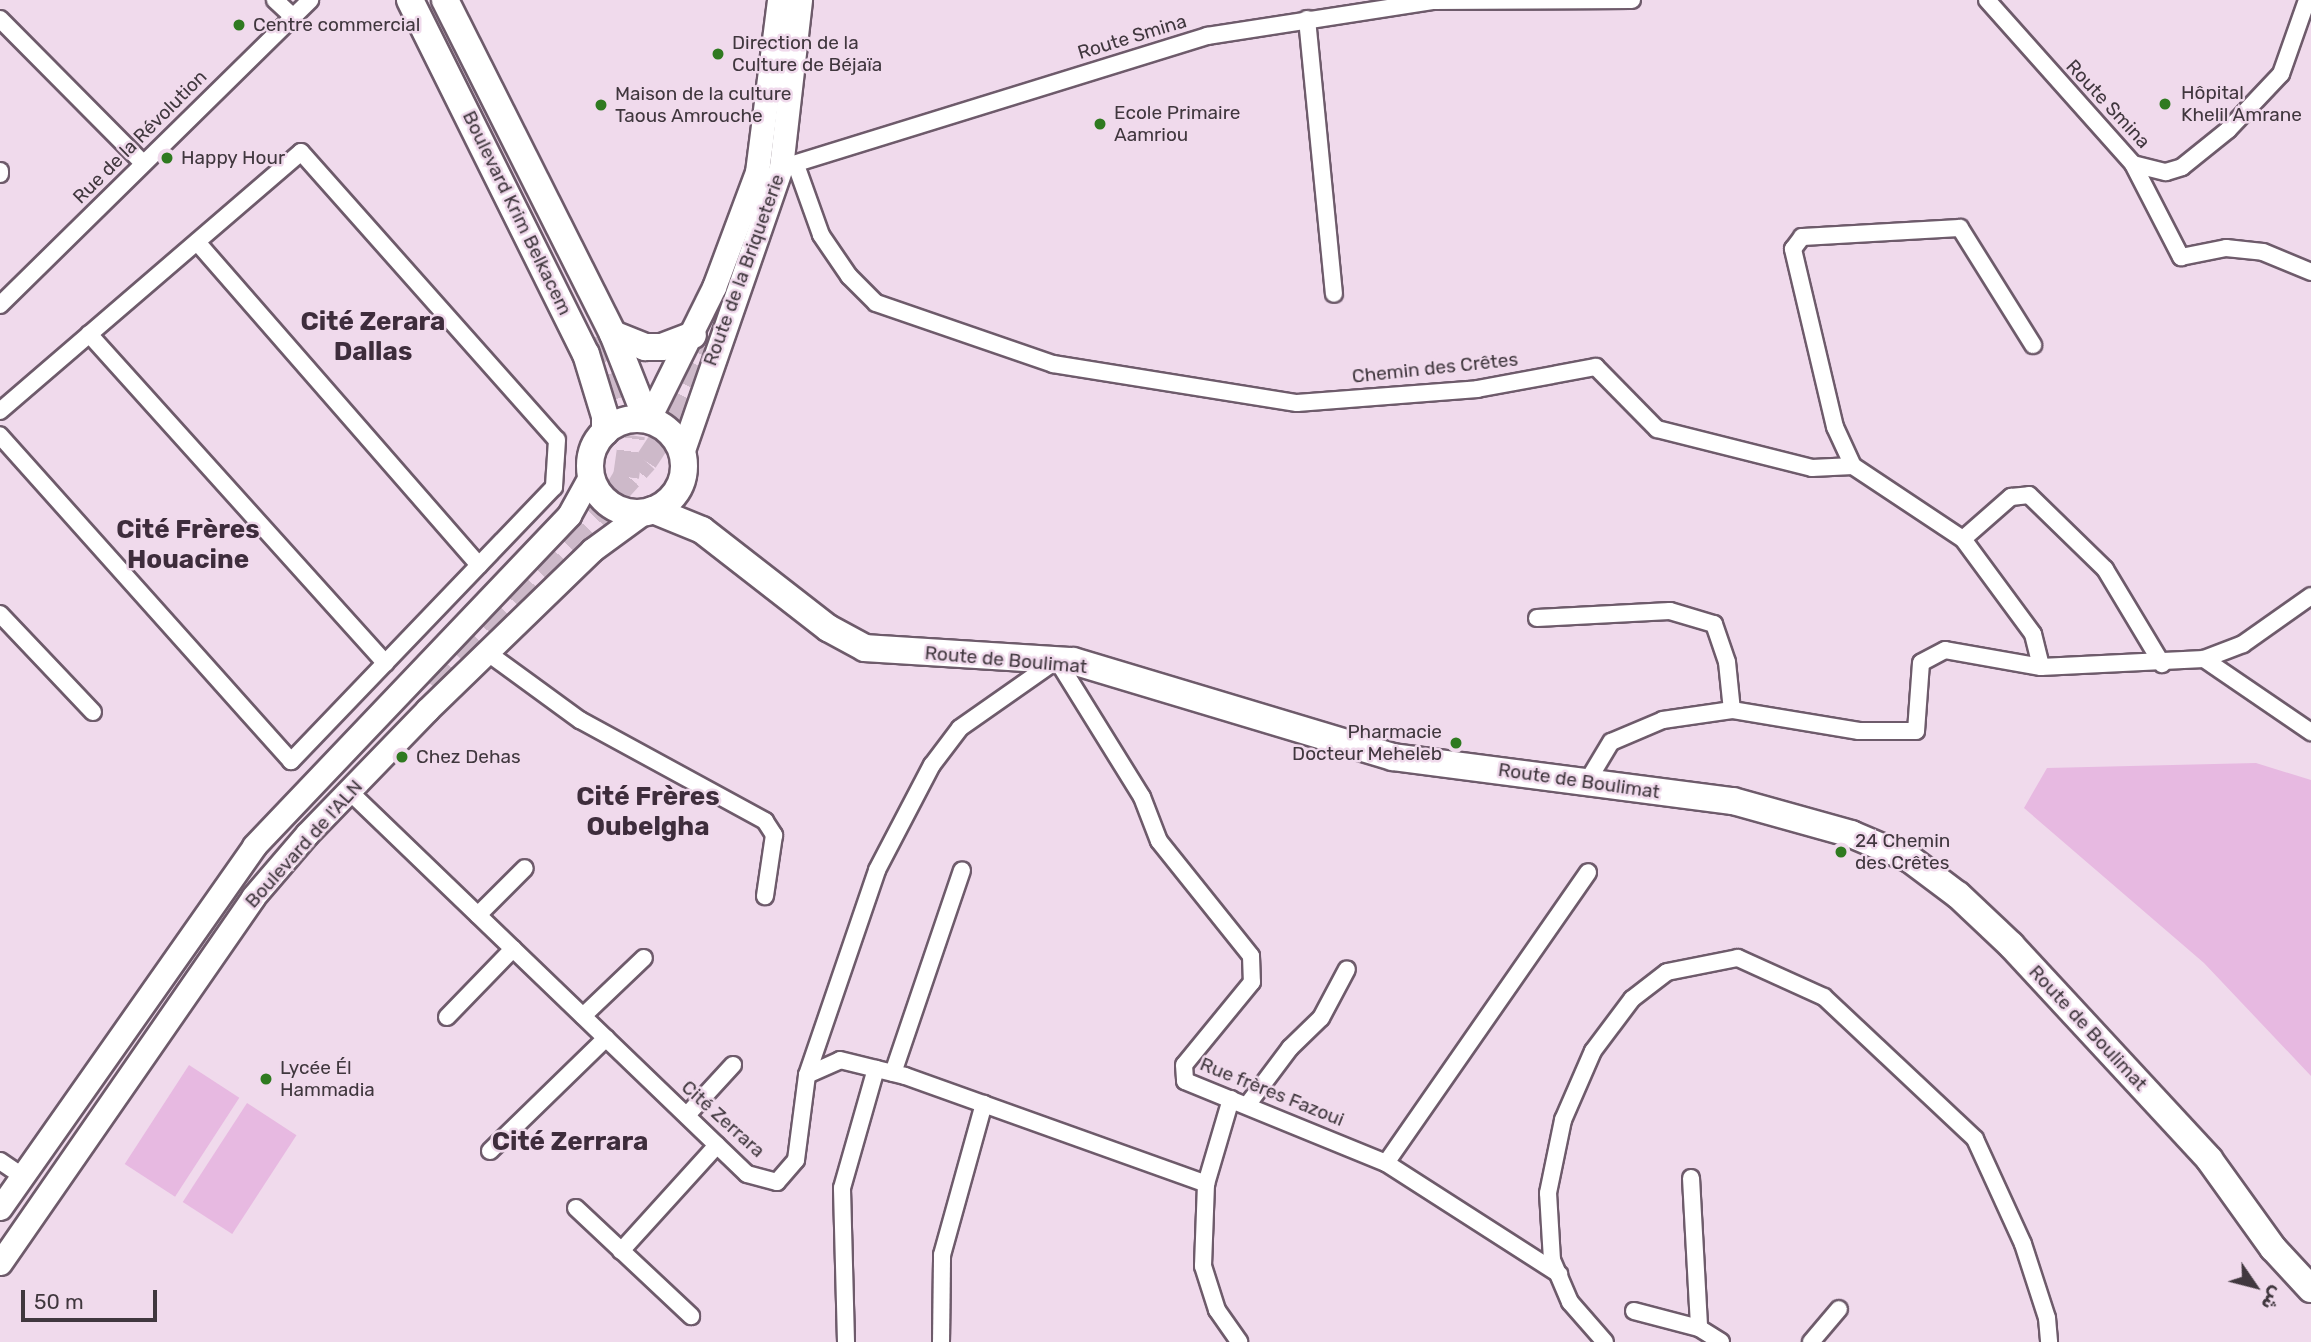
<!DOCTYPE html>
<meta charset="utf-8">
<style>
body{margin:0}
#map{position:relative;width:2311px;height:1342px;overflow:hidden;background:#f0daec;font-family:Rubik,"Noto Naskh Arabic",sans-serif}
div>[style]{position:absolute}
.green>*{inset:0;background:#e7b9e1;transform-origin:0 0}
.secondary-tunnel>*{height:23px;margin-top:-11.5px;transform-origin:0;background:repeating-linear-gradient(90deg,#cdb9c9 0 23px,transparent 0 34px)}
.primary-tunnel>*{height:26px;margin-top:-13px;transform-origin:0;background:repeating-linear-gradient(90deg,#cdb9c9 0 26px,transparent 0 39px)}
.roads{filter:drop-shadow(2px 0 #6e5b6b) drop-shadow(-2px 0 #6e5b6b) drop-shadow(0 2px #6e5b6b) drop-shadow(0 -2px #6e5b6b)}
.street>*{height:16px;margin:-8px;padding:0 8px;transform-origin:8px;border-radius:8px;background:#fff}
.secondary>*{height:23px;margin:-11.5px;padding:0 11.5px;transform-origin:11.5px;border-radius:11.5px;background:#fff}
.primary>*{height:26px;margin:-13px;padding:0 13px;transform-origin:13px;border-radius:13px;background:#fff}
.primary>.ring{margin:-13px;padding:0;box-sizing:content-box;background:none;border:26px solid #fff;border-radius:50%}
.dots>*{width:19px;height:19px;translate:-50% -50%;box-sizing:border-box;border:4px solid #f0daec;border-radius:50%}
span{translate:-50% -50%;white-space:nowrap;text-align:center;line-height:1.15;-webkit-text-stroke:5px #f0daec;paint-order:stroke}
.poi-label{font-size:19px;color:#40373e}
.left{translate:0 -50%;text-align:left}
.right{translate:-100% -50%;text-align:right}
.street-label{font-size:19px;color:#40373e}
.district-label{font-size:26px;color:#3e2d3c;font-weight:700}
.north{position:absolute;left:2220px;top:1251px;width:70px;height:70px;-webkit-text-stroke:5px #f0daec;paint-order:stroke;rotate:125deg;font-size:19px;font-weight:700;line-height:28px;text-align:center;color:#40373e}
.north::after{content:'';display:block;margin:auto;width:24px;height:32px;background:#40373e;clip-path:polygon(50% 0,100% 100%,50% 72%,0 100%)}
.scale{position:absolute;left:21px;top:1290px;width:136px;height:32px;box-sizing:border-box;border:4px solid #40373e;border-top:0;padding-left:9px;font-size:21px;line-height:24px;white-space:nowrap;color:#40373e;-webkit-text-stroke:5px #f0daec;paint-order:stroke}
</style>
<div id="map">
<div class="green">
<div style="clip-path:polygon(2256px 763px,2311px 780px,2311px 1076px,2204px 963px,2024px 808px,2047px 768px)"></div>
<div style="left:189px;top:1065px;width:60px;height:118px;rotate:33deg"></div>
<div style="left:247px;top:1103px;width:59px;height:118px;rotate:33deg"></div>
</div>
<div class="secondary-tunnel">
<div style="left:615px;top:495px;width:46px;rotate:-47.6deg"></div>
<div style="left:646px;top:461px;width:53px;rotate:-56.6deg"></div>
<div style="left:675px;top:417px;width:76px;rotate:-63.4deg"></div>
</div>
<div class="primary-tunnel">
<div style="left:440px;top:691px;width:38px;rotate:-55deg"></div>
<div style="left:462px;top:660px;width:225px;rotate:-47.2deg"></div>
<div style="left:615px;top:495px;width:21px;rotate:-59deg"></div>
<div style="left:626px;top:477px;width:42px;rotate:-81.9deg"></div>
<div style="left:632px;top:435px;width:106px;rotate:-107.6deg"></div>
</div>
<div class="roads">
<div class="street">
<div style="left:275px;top:0;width:23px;rotate:43deg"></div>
<div style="left:1987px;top:0;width:220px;rotate:48.3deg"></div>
<div style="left:2133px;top:164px;width:34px;rotate:14deg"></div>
<div style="left:2166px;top:172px;width:17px;rotate:-17deg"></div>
<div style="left:2182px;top:167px;width:59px;rotate:-38.8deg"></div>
<div style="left:2228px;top:130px;width:77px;rotate:-46.6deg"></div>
<div style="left:2281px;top:74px;width:78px;rotate:-70.6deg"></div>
<div style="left:0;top:19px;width:203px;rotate:45.2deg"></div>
<div style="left:1307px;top:19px;width:276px;rotate:84.4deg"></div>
<div style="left:2133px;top:164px;width:105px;rotate:62.7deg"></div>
<div style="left:2181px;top:257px;width:46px;rotate:-11.3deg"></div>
<div style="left:2226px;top:248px;width:37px;rotate:6deg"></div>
<div style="left:2263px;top:252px;width:52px;rotate:22.6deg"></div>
<div style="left:796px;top:165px;width:74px;rotate:70.3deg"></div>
<div style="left:821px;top:235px;width:50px;rotate:55.7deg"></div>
<div style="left:849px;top:276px;width:38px;rotate:45deg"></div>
<div style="left:876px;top:303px;width:187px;rotate:19deg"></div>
<div style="left:1053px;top:364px;width:247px;rotate:9.1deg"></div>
<div style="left:1297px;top:403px;width:181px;rotate:-4.4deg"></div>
<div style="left:1477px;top:389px;width:121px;rotate:-10.5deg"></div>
<div style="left:1596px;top:367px;width:87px;rotate:45.5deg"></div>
<div style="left:1657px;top:429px;width:160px;rotate:14.1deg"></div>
<div style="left:1812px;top:468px;width:41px;rotate:-2.8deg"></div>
<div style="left:1853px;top:466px;width:132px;rotate:33.6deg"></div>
<div style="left:1963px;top:539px;width:118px;rotate:53.6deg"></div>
<div style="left:2033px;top:634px;width:34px;rotate:76deg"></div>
<div style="left:2041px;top:667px;width:97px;rotate:-170deg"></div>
<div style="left:1945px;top:650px;width:27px;rotate:152deg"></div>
<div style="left:1921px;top:663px;width:68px;rotate:94.2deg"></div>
<div style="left:1916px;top:731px;width:57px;rotate:180deg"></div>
<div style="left:1859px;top:731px;width:129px;rotate:-170.6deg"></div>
<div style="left:1732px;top:710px;width:70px;rotate:171.8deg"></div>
<div style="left:1663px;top:720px;width:56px;rotate:157.1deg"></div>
<div style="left:1611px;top:742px;width:47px;rotate:121deg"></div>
<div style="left:787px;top:166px;width:440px;rotate:-17.2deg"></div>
<div style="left:1207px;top:36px;width:228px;rotate:-8.8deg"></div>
<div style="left:1432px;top:1px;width:200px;rotate:-0.3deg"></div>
<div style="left:0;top:171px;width:3px;rotate:90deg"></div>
<div style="left:197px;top:242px;width:429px;rotate:48.9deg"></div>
<div style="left:0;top:305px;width:435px;rotate:-44.5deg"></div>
<div style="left:89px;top:334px;width:443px;rotate:48deg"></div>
<div style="left:0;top:411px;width:397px;rotate:-40.7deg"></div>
<div style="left:301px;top:152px;width:385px;rotate:48.4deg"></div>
<div style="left:557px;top:440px;width:47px;rotate:93.7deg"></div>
<div style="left:554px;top:487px;width:380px;rotate:133.8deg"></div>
<div style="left:291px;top:761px;width:437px;rotate:-131.8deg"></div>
<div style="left:1853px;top:466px;width:43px;rotate:-114.8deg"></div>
<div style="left:1835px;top:427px;width:183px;rotate:-103.3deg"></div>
<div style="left:1793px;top:249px;width:15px;rotate:-53deg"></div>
<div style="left:1802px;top:237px;width:158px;rotate:-3.3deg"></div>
<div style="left:1960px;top:228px;width:138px;rotate:58deg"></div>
<div style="left:1963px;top:539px;width:64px;rotate:-41.2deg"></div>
<div style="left:2011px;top:497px;width:18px;rotate:-6deg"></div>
<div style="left:2029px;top:495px;width:106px;rotate:44.2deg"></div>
<div style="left:2105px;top:569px;width:111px;rotate:59deg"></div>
<div style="left:0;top:614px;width:135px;rotate:46.5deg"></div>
<div style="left:1537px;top:618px;width:133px;rotate:-3deg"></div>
<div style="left:1670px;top:611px;width:46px;rotate:16.5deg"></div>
<div style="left:1714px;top:624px;width:40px;rotate:71.1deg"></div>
<div style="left:1727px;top:662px;width:48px;rotate:84.1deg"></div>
<div style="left:488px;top:653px;width:114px;rotate:36.1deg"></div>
<div style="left:580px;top:720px;width:211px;rotate:28.6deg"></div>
<div style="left:765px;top:821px;width:17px;rotate:57deg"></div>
<div style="left:774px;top:835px;width:62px;rotate:98.4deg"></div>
<div style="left:2204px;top:659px;width:130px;rotate:34.3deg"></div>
<div style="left:2041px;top:667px;width:163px;rotate:-2.8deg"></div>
<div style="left:2204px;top:659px;width:42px;rotate:-21deg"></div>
<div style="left:2243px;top:644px;width:83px;rotate:-35.2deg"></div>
<div style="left:349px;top:791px;width:552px;rotate:43.9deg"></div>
<div style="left:747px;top:1174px;width:31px;rotate:15deg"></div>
<div style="left:777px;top:1182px;width:29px;rotate:-49deg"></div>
<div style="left:796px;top:1160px;width:86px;rotate:-82.6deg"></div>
<div style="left:807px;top:1075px;width:36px;rotate:-24deg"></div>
<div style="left:840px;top:1060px;width:67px;rotate:13.8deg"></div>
<div style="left:905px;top:1076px;width:320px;rotate:19.7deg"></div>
<div style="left:478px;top:915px;width:66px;rotate:-45deg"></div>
<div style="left:583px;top:1016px;width:84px;rotate:-43.6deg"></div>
<div style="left:447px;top:1017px;width:95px;rotate:-45.9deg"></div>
<div style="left:893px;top:1073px;width:214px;rotate:-71.2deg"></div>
<div style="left:807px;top:1075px;width:217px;rotate:-71.1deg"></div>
<div style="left:877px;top:870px;width:119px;rotate:-62.4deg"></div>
<div style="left:932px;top:765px;width:46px;rotate:-52.9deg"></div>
<div style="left:960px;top:728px;width:118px;rotate:-35deg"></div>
<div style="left:1057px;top:660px;width:161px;rotate:58.2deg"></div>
<div style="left:1142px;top:797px;width:47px;rotate:68.9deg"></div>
<div style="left:1159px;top:841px;width:147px;rotate:51.3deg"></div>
<div style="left:1251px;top:956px;width:26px;rotate:88deg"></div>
<div style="left:1252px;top:982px;width:107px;rotate:129.3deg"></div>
<div style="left:1184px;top:1065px;width:16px;rotate:86deg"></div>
<div style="left:1185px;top:1081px;width:217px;rotate:22.2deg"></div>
<div style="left:1386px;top:1163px;width:206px;rotate:32.7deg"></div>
<div style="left:1231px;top:1099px;width:89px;rotate:106.4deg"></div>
<div style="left:1206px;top:1184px;width:82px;rotate:92.1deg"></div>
<div style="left:1203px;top:1266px;width:46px;rotate:72.3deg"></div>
<div style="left:1217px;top:1310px;width:39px;rotate:55deg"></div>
<div style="left:1248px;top:1104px;width:70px;rotate:-53.1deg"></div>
<div style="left:1290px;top:1048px;width:43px;rotate:-44.1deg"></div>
<div style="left:1321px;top:1018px;width:55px;rotate:-62deg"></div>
<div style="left:687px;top:1115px;width:68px;rotate:-47.4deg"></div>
<div style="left:490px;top:1151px;width:162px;rotate:-44.2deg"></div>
<div style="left:0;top:1161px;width:27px;rotate:34deg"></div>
<div style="left:1386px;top:1163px;width:354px;rotate:-55.2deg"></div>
<div style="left:1691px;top:1178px;width:150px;rotate:86.9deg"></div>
<div style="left:1699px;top:1328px;width:26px;rotate:32deg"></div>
<div style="left:576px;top:1208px;width:158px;rotate:43.2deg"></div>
<div style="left:621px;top:1251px;width:143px;rotate:-47.8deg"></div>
<div style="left:1634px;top:1311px;width:67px;rotate:14.7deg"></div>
<div style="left:846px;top:1342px;width:154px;rotate:-91.5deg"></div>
<div style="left:842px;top:1188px;width:124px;rotate:-74.1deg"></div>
<div style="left:941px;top:1342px;width:87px;rotate:-89.3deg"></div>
<div style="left:942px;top:1255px;width:157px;rotate:-74.5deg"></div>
<div style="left:1605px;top:1342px;width:53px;rotate:-131.2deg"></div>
<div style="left:1570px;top:1302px;width:46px;rotate:-113.2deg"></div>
<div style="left:1552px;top:1260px;width:67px;rotate:-93.4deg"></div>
<div style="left:1548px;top:1193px;width:75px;rotate:-78.4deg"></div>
<div style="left:1563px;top:1120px;width:75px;rotate:-66.5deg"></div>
<div style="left:1593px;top:1051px;width:65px;rotate:-53.1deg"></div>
<div style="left:1632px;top:999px;width:44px;rotate:-37.6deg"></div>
<div style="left:1667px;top:972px;width:72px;rotate:-11.2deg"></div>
<div style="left:1738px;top:958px;width:94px;rotate:24.4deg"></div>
<div style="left:1824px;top:997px;width:207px;rotate:43.2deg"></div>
<div style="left:1975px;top:1139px;width:115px;rotate:65.4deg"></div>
<div style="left:2023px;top:1244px;width:78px;rotate:72deg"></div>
<div style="left:2047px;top:1318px;width:24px;rotate:85deg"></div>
<div style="left:1811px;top:1342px;width:43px;rotate:-49.7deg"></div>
</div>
<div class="secondary">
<div style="left:648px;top:420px;width:148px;rotate:-63.6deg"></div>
<div style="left:714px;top:287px;width:123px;rotate:-69.5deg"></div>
<div style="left:757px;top:172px;width:173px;rotate:-82.7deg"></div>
<div style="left:682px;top:453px;width:303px;rotate:-70.9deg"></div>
<div style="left:781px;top:167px;width:168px;rotate:-83.5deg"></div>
<div style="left:0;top:1208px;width:442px;rotate:-54.9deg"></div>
<div style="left:254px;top:846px;width:457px;rotate:-46.4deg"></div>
<div style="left:569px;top:515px;width:46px;rotate:-61.2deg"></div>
<div style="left:0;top:1263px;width:445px;rotate:-55.3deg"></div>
<div style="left:253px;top:897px;width:83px;rotate:-49.4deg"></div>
<div style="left:307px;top:834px;width:173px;rotate:-45.9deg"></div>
<div style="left:427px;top:710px;width:230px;rotate:-44.1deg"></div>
<div style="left:592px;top:550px;width:64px;rotate:-36.2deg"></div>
</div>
<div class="primary">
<div style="left:410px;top:0;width:395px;rotate:63.6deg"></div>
<div style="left:586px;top:354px;width:65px;rotate:73deg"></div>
<div style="left:605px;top:416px;width:16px;rotate:90deg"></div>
<div style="left:445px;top:0;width:374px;rotate:63.3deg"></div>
<div style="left:613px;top:334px;width:92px;rotate:68.4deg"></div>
<div style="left:613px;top:334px;width:35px;rotate:22deg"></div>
<div style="left:645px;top:347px;width:17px"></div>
<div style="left:662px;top:347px;width:33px;rotate:-21deg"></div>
<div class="ring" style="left:590px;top:419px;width:68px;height:68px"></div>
<div style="left:653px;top:510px;width:53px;rotate:22.2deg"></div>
<div style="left:702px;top:530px;width:160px;rotate:37.9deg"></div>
<div style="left:828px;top:628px;width:42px;rotate:28.4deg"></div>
<div style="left:865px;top:648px;width:208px;rotate:3.6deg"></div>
<div style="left:1073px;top:661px;width:334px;rotate:16.7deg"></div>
<div style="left:1393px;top:757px;width:343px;rotate:7.4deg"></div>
<div style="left:1733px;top:801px;width:123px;rotate:15.6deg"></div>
<div style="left:1851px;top:834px;width:64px;rotate:23deg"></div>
<div style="left:1910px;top:859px;width:60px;rotate:36.9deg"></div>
<div style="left:1958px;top:895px;width:73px;rotate:43.3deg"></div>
<div style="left:2011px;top:945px;width:292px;rotate:47.2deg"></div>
<div style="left:2209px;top:1159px;width:110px;rotate:54.3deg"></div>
<div style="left:2273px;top:1248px;width:56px;rotate:47.2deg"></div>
</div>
</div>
<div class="dots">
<div style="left:239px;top:25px;background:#2f7a20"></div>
<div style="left:718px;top:54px;background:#2f7a20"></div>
<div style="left:2165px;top:104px;background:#2f7a20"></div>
<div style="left:601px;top:105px;background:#2f7a20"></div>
<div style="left:1100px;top:124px;background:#2f7a20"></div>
<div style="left:167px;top:158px;background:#2f7a20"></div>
<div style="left:1456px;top:743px;background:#2f7a20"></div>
<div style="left:402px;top:757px;background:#2f7a20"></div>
<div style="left:1841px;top:852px;background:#2f7a20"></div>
<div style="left:266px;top:1079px;background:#2f7a20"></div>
</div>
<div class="poi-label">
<span class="left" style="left:253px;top:25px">Centre commercial</span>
<span class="left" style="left:732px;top:54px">Direction de la<br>Culture de Béjaïa</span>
<span class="left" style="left:2181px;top:104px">Hôpital<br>Khelil Amrane</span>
<span class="left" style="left:615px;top:105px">Maison de la culture<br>Taous Amrouche</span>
<span class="left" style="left:1114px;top:124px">Ecole Primaire<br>Aamriou</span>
<span class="left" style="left:181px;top:158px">Happy Hour</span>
<span class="right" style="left:1442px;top:743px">Pharmacie<br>Docteur Meheleb</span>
<span class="left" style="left:416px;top:757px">Chez Dehas</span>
<span class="left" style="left:1855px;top:852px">24 Chemin<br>des Crêtes</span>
<span class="left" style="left:280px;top:1079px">Lycée Él<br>Hammadia</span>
</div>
<div class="street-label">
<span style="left:1132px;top:37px;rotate:-17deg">Route Smina</span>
<span style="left:2108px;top:104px;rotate:47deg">Route Smina</span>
<span style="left:140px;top:137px;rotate:-45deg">Rue de la Révolution</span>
<span style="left:517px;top:213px;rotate:64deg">Boulevard Krim Belkacem</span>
<span style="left:744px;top:270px;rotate:-70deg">Route de la Briqueterie</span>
<span style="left:1435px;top:368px;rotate:-6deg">Chemin des Crêtes</span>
<span style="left:1006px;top:660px;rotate:5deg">Route de Boulimat</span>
<span style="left:1579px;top:781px;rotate:8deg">Route de Boulimat</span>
<span style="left:304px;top:844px;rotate:-48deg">Boulevard de l'ALN</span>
<span style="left:2088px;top:1028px;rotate:47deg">Route de Boulimat</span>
<span style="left:1272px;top:1092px;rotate:22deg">Rue frères Fazoui</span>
<span style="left:723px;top:1119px;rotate:42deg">Cité Zerrara</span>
</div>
<div class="district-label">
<span style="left:373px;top:337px">Cité Zerara<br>Dallas</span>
<span style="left:188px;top:545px">Cité Frères<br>Houacine</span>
<span style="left:648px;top:812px">Cité Frères<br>Oubelgha</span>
<span style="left:570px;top:1142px">Cité Zerrara</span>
</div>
<div class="north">ش</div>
<div class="scale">50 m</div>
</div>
